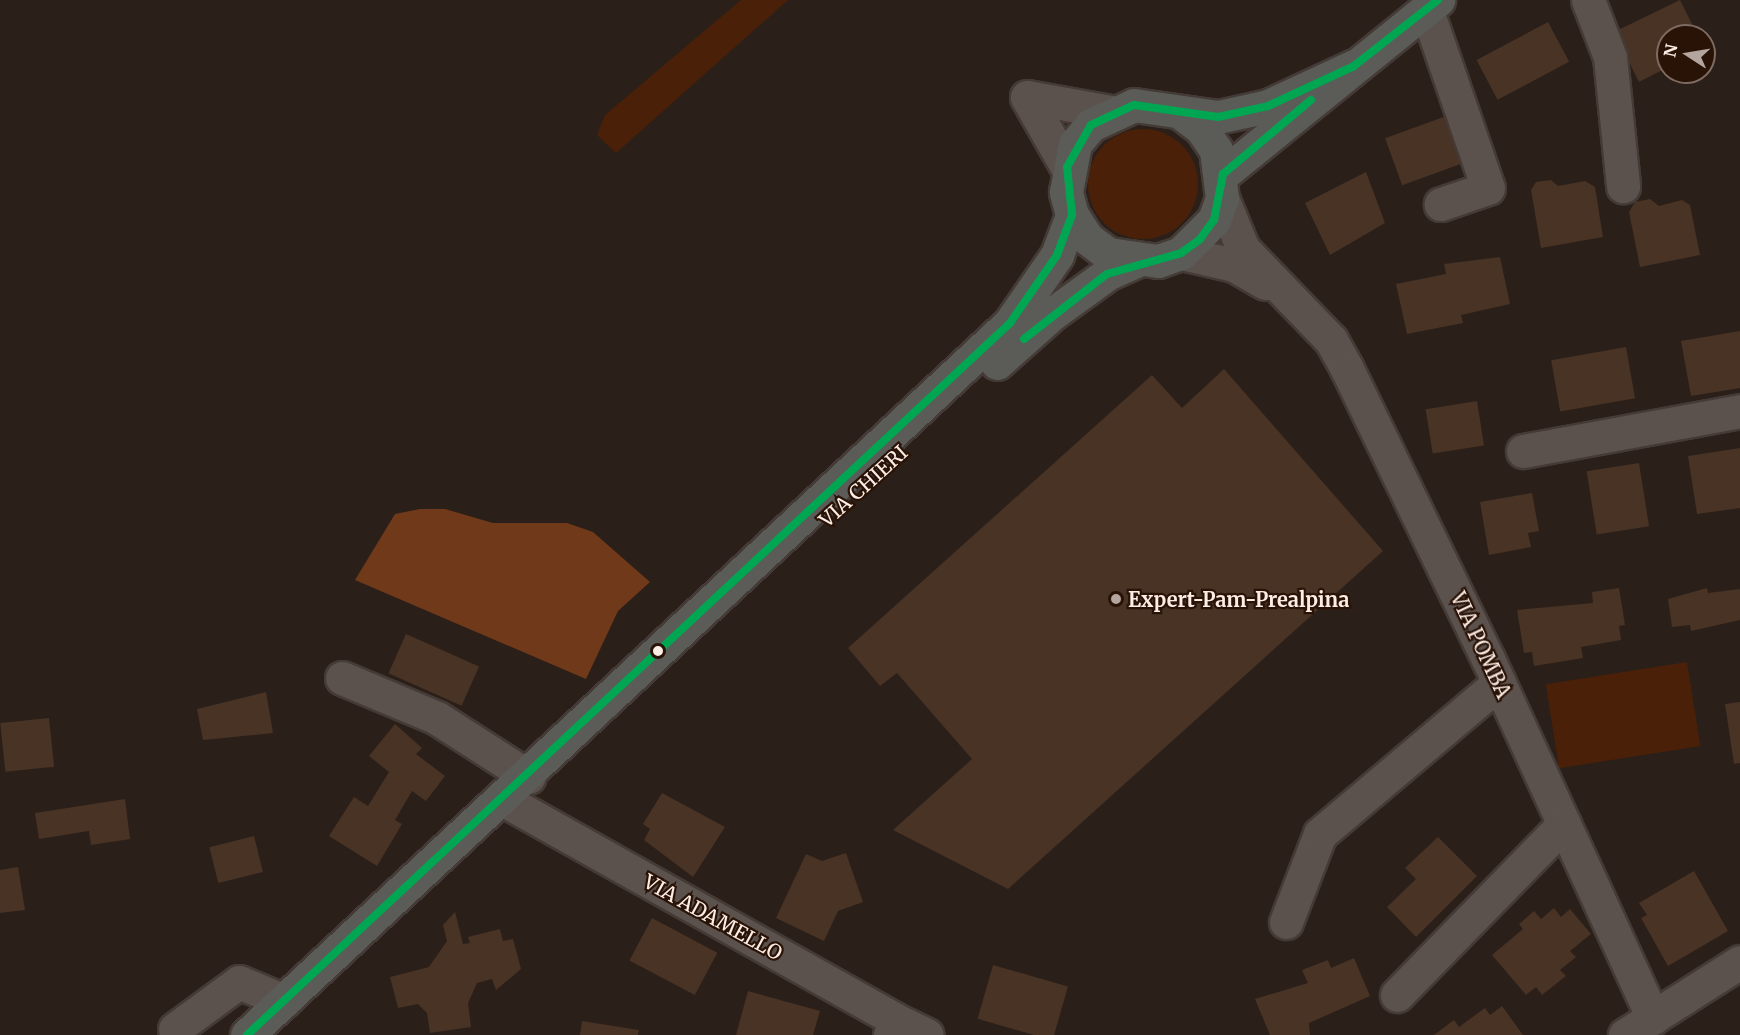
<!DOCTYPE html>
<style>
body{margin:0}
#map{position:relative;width:1740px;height:1035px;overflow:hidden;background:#2b1f19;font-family:Merriweather,serif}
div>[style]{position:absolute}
.green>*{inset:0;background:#4a2108;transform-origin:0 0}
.round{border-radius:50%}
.forest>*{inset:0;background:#703919}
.building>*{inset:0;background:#483325;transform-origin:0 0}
.roads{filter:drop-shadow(2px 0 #453b36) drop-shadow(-2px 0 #453b36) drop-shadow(0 2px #453b36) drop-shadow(0 -2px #453b36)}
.minor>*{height:33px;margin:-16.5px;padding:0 16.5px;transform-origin:16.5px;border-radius:16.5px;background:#5c524d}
.major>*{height:33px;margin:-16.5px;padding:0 16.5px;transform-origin:16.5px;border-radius:16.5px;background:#5b5c58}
.bus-1>*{height:8px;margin:-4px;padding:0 4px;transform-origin:4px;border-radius:4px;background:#00a651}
.dots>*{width:16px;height:16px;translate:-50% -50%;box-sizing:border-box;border:3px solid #291307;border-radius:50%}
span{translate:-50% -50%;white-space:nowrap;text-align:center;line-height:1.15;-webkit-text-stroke:4.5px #291307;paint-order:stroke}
.street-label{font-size:20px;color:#fdede5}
.poi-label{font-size:20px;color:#fdede5;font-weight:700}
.left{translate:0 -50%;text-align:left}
.north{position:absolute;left:1656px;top:24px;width:60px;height:60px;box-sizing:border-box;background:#291307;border:2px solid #7e6a60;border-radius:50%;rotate:282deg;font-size:16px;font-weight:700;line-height:24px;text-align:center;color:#fdede5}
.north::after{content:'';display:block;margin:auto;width:21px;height:27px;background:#b4a59e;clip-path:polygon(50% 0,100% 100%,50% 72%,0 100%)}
</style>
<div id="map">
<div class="green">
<div style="clip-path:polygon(741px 0,788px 0,616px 153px,597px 135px,605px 115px)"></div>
<div class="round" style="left:1088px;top:129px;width:110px;height:110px"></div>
<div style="left:1687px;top:662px;width:85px;height:143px;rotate:81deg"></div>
</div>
<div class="forest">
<div style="clip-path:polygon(420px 509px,445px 509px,493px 523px,567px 523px,593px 532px,650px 582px,618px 611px,586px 679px,355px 580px,395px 514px)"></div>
</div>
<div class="building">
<div style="clip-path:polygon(1680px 0,1698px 36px,1668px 36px,1668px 67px,1639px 82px,1614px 32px)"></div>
<div style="left:1548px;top:22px;width:45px;height:81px;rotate:62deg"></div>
<div style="left:1449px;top:115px;width:50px;height:68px;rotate:70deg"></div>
<div style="clip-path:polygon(1366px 172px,1385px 223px,1330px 255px,1305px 203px)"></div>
<div style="clip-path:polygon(1551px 180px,1558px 186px,1585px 181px,1595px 187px,1603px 237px,1541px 248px,1531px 190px,1536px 182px)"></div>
<div style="clip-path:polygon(1650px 199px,1659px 206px,1682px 200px,1690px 205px,1700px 255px,1640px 267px,1629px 212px,1635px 202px)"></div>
<div style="clip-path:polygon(1500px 257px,1510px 304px,1461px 315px,1463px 323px,1407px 334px,1396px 284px,1446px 274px,1444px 264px)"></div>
<div style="clip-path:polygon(1740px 331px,1740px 388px,1691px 396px,1681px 341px)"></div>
<div style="left:1626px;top:347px;width:52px;height:76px;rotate:80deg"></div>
<div style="clip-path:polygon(1224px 369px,1383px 551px,1008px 889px,893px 830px,972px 759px,897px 673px,880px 686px,848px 648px,1152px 375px,1182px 408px)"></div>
<div style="left:1477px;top:401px;width:45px;height:52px;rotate:81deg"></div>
<div style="clip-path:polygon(1740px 448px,1740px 508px,1697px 514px,1688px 456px)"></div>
<div style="left:1639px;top:463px;width:64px;height:53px;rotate:81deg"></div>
<div style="clip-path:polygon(1532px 493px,1539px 531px,1528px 533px,1531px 547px,1489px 555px,1480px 502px)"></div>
<div style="clip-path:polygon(1619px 588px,1625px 625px,1619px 626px,1621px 640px,1581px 647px,1583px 658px,1534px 666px,1532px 652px,1524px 653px,1517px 610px,1593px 603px,1592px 592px)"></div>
<div style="clip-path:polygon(1707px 588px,1708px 593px,1740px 589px,1740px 620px,1691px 631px,1690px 625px,1672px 627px,1668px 599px)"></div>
<div style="left:406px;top:634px;width:80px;height:43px;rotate:24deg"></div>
<div style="clip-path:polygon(266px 692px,273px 733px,203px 740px,197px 709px)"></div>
<div style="clip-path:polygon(1740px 702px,1740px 763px,1734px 764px,1725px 704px)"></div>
<div style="left:49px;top:718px;width:49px;height:49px;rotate:84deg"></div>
<div style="clip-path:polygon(395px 724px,422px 748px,416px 754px,445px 776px,426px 801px,412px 791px,395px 820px,402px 824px,377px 866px,329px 836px,354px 797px,368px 806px,389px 772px,369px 756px)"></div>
<div style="clip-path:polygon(662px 793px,725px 827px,693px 877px,644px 840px,650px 829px,643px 824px)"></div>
<div style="clip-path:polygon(125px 799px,130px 839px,91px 845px,89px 831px,39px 839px,35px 813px)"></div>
<div style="left:254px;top:836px;width:37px;height:46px;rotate:76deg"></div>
<div style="clip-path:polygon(1438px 837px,1477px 876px,1416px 937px,1387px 907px,1416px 879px,1405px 868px)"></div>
<div style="clip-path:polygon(846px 853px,863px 902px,838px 911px,824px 941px,776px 918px,806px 854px,822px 861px)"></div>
<div style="clip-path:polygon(18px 867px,25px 910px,0 913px,0 870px)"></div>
<div style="clip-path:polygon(1694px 871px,1728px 931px,1668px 966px,1641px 918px,1647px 915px,1639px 903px)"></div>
<div style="clip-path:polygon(1554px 908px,1561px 917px,1570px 909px,1591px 934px,1570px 951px,1576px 957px,1560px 970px,1566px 976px,1542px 995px,1536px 987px,1526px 995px,1492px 955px,1523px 929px,1519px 924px,1534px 911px,1541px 919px)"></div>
<div style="clip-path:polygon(455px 912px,463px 944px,470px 943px,468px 937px,500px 929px,503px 941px,513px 939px,521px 969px,496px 990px,492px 979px,477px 983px,468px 1003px,471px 1027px,430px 1033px,427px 1013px,418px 1004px,398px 1008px,390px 977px,429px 967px,447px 941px,443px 925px)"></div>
<div style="left:652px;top:918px;width:74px;height:48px;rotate:28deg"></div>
<div style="clip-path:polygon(1354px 958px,1370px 996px,1309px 1023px,1310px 1035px,1270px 1035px,1255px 999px,1308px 983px,1302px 970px,1328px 960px,1331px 968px)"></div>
<div style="left:993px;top:965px;width:78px;height:56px;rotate:16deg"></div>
<div style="clip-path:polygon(748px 991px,820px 1011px,813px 1035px,736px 1035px)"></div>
<div style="clip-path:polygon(1502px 1006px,1523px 1035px,1434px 1035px,1454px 1020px,1459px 1027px,1485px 1008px,1490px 1015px)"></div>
<div style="clip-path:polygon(582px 1021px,639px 1030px,638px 1035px,580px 1035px)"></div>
</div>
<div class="roads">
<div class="minor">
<div style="left:1588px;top:0;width:61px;rotate:68.9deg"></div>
<div style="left:1610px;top:57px;width:130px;rotate:84.2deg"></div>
<div style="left:1426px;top:8px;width:190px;rotate:71deg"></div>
<div style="left:1488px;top:188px;width:50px;rotate:161.2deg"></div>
<div style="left:1027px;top:97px;width:85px;rotate:10.1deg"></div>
<div style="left:1027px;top:97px;width:81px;rotate:60.3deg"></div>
<div style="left:1222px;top:198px;width:55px;rotate:67.6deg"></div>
<div style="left:1243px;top:249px;width:127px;rotate:46deg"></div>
<div style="left:1331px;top:340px;width:33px;rotate:61deg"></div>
<div style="left:1347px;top:369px;width:322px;rotate:64.1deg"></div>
<div style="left:1488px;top:659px;width:395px;rotate:65.3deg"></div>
<div style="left:1181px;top:253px;width:54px;rotate:12.8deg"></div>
<div style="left:1234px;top:265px;width:36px;rotate:30deg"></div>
<div style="left:1523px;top:451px;width:221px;rotate:-10.4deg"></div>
<div style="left:342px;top:678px;width:103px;rotate:22.8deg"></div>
<div style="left:437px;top:718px;width:109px;rotate:32.7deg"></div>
<div style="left:504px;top:800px;width:450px;rotate:29.3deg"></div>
<div style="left:896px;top:1020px;width:16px;rotate:112deg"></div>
<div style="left:1286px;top:922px;width:94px;rotate:-68.9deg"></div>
<div style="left:1320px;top:834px;width:234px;rotate:-40.2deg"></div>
<div style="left:1397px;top:995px;width:239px;rotate:-45.7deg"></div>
<div style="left:896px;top:1020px;width:34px;rotate:26deg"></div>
<div style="left:175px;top:1029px;width:79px;rotate:-36.3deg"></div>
<div style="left:239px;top:982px;width:49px;rotate:22.9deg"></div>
<div style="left:1625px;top:1035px;width:136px;rotate:-32.4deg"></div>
</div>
<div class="major">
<div style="left:1181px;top:113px;width:25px;rotate:37deg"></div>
<div style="left:1201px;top:128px;width:27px;rotate:56deg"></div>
<div style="left:1216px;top:150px;width:48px;rotate:82.9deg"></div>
<div style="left:1222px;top:198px;width:23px;rotate:110deg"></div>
<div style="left:1214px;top:220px;width:47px;rotate:135deg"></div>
<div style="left:1181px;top:253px;width:24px;rotate:161deg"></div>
<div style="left:1158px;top:261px;width:50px;rotate:-172deg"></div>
<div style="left:1108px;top:254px;width:26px;rotate:-143deg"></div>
<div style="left:1087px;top:238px;width:27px;rotate:-123deg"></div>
<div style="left:1072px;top:215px;width:24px;rotate:-105deg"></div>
<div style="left:1066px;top:192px;width:49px;rotate:-79.4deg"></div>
<div style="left:1075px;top:144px;width:25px;rotate:-50deg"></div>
<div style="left:1091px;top:125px;width:47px;rotate:-24.9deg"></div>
<div style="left:1134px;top:105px;width:85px;rotate:8.1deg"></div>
<div style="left:1218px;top:117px;width:51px;rotate:-12.4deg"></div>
<div style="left:1268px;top:106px;width:95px;rotate:-24.9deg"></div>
<div style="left:1223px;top:174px;width:277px;rotate:-39deg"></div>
<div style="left:997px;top:363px;width:74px;rotate:-41.7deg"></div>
<div style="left:1052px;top:314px;width:68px;rotate:-36deg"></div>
<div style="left:1107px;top:274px;width:30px;rotate:-24deg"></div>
<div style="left:247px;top:1035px;width:1044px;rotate:-43.02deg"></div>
<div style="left:1010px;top:323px;width:83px;rotate:-55.3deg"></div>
<div style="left:1057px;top:255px;width:43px;rotate:-69.4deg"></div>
</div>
</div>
<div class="bus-1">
<div style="left:1024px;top:339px;width:105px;rotate:-38.1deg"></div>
<div style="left:1107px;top:274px;width:77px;rotate:-15.8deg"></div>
<div style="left:1181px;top:253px;width:24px;rotate:-36deg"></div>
<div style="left:1200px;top:239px;width:24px;rotate:-54deg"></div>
<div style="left:1214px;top:220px;width:47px;rotate:-78.9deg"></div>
<div style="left:1223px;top:174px;width:115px;rotate:-40.1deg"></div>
<div style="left:247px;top:1035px;width:1044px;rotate:-43.02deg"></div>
<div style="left:1010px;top:323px;width:83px;rotate:-55.3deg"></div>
<div style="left:1057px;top:255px;width:43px;rotate:-69.4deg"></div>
<div style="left:1072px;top:215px;width:48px;rotate:-95.9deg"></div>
<div style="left:1067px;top:167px;width:48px;rotate:-60.3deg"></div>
<div style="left:1091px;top:125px;width:47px;rotate:-24.9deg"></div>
<div style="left:1134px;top:105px;width:85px;rotate:8.1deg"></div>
<div style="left:1218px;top:117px;width:51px;rotate:-12.4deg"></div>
<div style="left:1268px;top:106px;width:95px;rotate:-24.9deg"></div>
<div style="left:1354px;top:66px;width:107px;rotate:-38.2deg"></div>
</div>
<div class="dots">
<div style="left:1116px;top:599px;background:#b4a59e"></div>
<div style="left:658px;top:651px;background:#fdede5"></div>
</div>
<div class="street-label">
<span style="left:863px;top:486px;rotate:-42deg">VIA CHIERI</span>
<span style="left:1481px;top:645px;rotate:65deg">VIA POMBA</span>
<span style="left:713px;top:917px;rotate:29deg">VIA ADAMELLO</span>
</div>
<div class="poi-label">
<span class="left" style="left:1128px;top:599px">Expert-Pam-Prealpina</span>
</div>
<div class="north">N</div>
</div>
